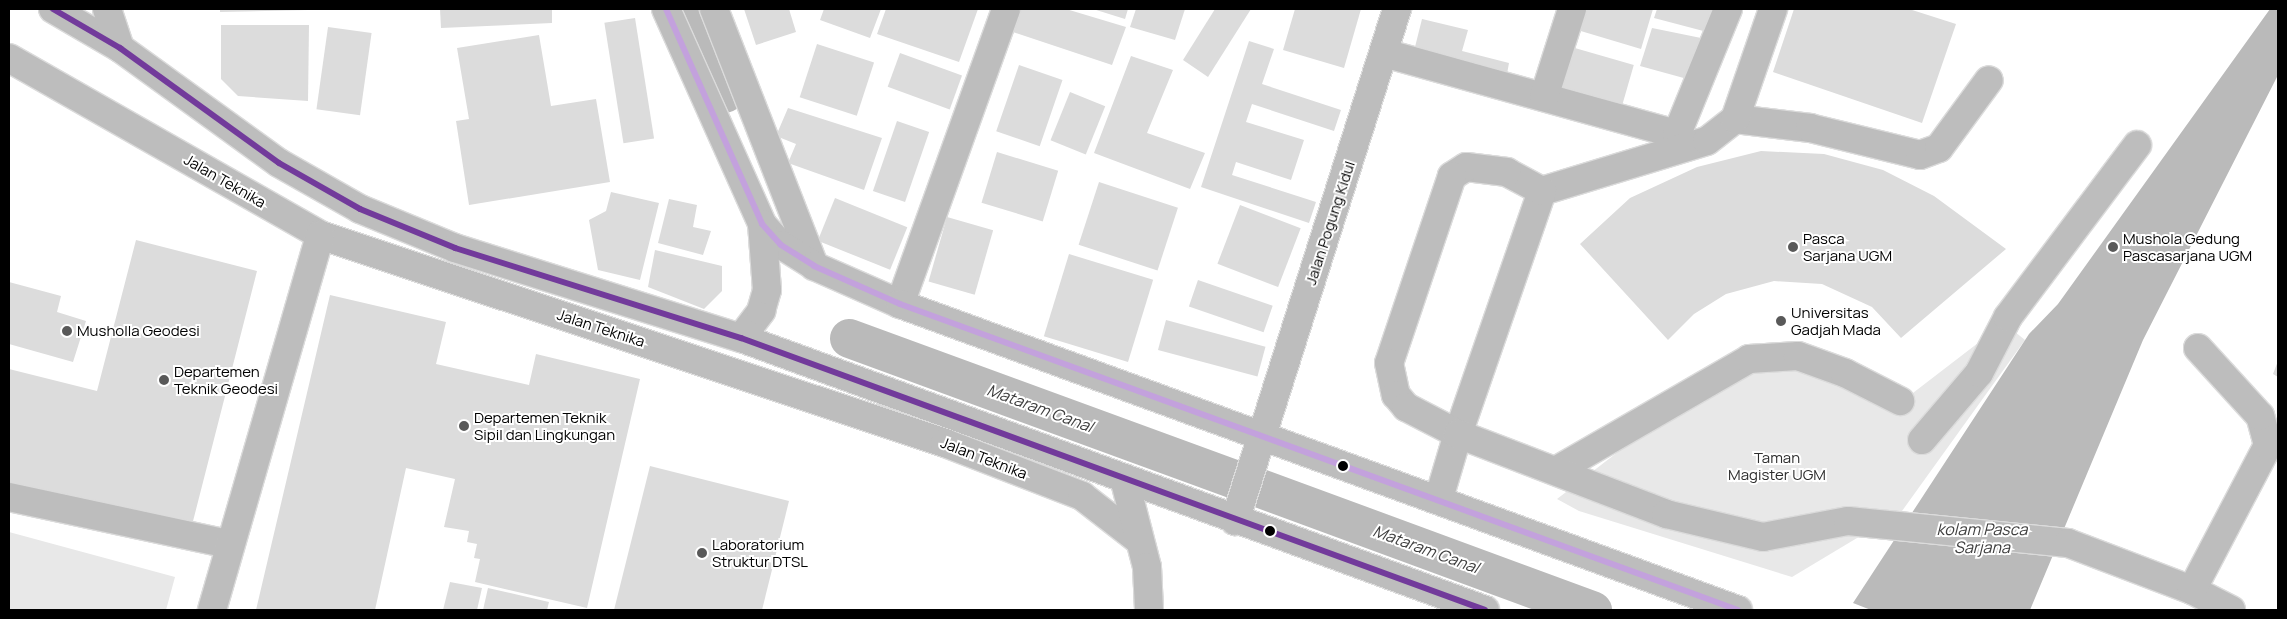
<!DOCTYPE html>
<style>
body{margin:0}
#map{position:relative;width:2287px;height:619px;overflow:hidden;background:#fff;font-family:Manrope,sans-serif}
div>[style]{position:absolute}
.green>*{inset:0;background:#e8e8e8}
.water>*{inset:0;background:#bababa}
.canal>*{height:39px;margin:-19.5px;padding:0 19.5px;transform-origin:19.5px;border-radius:19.5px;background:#bababa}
.building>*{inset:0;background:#dcdcdc;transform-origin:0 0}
.roads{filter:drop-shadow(1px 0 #dbdbdb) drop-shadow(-1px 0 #dbdbdb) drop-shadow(0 1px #dbdbdb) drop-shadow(0 -1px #dbdbdb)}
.minor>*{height:28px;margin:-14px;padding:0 14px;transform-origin:14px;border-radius:14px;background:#bdbdbd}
.major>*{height:28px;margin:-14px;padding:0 14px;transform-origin:14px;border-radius:14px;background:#bdbdbd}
.bus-1>*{height:6px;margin:-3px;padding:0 3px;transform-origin:3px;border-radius:3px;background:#723a9b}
.bus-2>*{height:6px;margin:-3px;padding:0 3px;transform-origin:3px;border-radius:3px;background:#c3a1dd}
.dots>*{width:14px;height:14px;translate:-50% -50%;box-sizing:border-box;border:2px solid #fff;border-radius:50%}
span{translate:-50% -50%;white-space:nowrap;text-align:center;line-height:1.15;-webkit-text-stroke:4px #fff;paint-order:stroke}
.street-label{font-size:15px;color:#000}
.poi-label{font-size:15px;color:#000}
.left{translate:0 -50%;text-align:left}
.park-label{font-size:15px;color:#2d2d2d}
.water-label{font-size:16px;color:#3e3e3e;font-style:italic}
.frame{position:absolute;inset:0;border:10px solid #000;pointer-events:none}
</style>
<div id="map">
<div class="green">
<div style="clip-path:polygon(2004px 323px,2025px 340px,1902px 511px,1792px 577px,1579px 511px,1557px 499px,1667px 414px,1745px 365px,1794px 362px,1896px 406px)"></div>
<div style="clip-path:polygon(9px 532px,175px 577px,166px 610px,9px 610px)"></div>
</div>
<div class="water">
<div style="clip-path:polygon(2270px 9px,2278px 9px,2278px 75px,2143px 340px,2030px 610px,1871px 610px,1853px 603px,2029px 334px,2058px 304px)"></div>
</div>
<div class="canal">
<div style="left:689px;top:9px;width:91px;rotate:66.8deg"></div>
<div style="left:849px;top:338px;width:408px;rotate:20.1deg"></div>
<div style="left:1260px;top:488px;width:354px;rotate:20.2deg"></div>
</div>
<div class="building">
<div style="clip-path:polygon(220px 9px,308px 9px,308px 10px,220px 12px)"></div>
<div style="clip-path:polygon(440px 9px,552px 9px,552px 23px,441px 28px)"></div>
<div style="clip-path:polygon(744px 9px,789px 9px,796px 32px,756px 45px)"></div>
<div style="clip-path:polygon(824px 9px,881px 9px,870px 38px,820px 20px)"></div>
<div style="clip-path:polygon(886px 9px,978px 9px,959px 62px,877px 34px)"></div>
<div style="clip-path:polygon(1017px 9px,1066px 9px,1126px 27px,1112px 65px,1010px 31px)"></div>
<div style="clip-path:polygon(1093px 9px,1128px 9px,1125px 19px)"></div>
<div style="clip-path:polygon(1136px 9px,1185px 9px,1175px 40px,1130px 27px)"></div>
<div style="clip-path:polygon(1215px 9px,1251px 9px,1208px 77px,1183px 60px)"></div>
<div style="clip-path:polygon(1295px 9px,1361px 9px,1344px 68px,1283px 50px)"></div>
<div style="clip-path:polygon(1569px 9px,1653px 9px,1641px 49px,1564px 26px)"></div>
<div style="clip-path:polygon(1657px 9px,1721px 9px,1711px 33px,1654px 18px)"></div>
<div style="clip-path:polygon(1794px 9px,1909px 9px,1956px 24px,1922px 123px,1773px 72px)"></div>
<div style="left:635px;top:18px;width:122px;height:31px;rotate:81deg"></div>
<div style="clip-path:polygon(1422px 19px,1468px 30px,1462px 51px,1509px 63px,1507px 74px,1414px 51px)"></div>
<div style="clip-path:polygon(221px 25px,309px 25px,308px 101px,238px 96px,221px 79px)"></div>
<div style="left:328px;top:27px;width:44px;height:83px;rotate:8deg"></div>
<div style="clip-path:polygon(1652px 28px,1706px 39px,1691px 80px,1640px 66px)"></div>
<div style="clip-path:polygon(539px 35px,551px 106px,596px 99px,610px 182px,469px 205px,456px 121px,469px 119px,457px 48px)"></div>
<div style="clip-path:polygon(1249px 41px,1274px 49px,1262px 84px,1341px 110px,1334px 131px,1252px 104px,1246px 122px,1304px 140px,1291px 180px,1236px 162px,1232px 175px,1316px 202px,1309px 223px,1201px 187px)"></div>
<div style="left:1554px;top:42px;width:83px;height:41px;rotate:16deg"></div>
<div style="left:817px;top:44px;width:60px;height:56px;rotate:18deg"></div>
<div style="left:900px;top:53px;width:66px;height:36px;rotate:20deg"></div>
<div style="clip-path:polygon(1131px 56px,1173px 70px,1147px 133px,1205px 153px,1190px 189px,1094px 153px)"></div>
<div style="left:1019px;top:65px;width:46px;height:70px;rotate:19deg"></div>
<div style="left:1070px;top:92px;width:38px;height:52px;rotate:22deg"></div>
<div style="clip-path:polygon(788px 108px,882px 138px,864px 190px,788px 163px,796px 144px,776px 136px)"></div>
<div style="left:897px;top:121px;width:34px;height:74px;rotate:19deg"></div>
<div style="clip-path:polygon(1761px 151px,1824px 154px,1883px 170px,1934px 196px,2006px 249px,1901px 338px,1872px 307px,1822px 284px,1774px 281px,1726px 294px,1694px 314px,1668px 340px,1580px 244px,1630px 198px,1697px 167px)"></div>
<div style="left:997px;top:152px;width:64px;height:53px;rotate:17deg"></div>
<div style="left:1099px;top:182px;width:83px;height:66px;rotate:18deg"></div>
<div style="clip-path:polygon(611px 192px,659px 203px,640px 280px,598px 270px,589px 220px,606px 211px)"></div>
<div style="left:835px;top:198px;width:78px;height:46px;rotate:22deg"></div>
<div style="clip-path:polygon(669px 199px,697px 205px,693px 227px,711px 231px,703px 255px,658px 243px)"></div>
<div style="left:1240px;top:205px;width:65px;height:63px;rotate:21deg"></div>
<div style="left:947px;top:217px;width:48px;height:67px;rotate:16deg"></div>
<div style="clip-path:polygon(136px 240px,257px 271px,191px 529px,9px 482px,9px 369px,97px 391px)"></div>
<div style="clip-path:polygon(655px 250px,722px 266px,722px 291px,704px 309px,648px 287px)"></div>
<div style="left:1069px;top:254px;width:88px;height:86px;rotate:17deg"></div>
<div style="left:1198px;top:280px;width:79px;height:28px;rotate:19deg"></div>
<div style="clip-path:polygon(9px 282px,61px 296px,57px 312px,86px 321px,73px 362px,9px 344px)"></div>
<div style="clip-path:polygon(330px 295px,446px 322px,436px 364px,529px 385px,536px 354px,640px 379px,587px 608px,475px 582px,480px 559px,474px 558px,477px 544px,467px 542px,469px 531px,444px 527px,455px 479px,406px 468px,375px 610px,256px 610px)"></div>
<div style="left:1166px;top:320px;width:103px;height:31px;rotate:15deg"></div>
<div style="clip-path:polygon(2278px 361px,2278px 377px,2273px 374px)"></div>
<div style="clip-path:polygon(650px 466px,789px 501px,762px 610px,614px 610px)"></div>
<div style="clip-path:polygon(450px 582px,482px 588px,477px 610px,443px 610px)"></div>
<div style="clip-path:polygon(488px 588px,549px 602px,547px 610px,483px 610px)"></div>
</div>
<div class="roads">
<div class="minor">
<div style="left:714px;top:9px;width:276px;rotate:68.7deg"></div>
<div style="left:1384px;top:53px;width:304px;rotate:15.5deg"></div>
<div style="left:1677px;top:134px;width:135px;rotate:-67.8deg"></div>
<div style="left:9px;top:58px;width:358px;rotate:29.6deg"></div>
<div style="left:320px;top:235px;width:659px;rotate:18.41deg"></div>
<div style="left:945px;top:443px;width:147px;rotate:21.1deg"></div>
<div style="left:1082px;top:496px;width:73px;rotate:37.8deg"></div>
<div style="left:1544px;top:97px;width:92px;rotate:-72.3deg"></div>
<div style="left:1735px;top:119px;width:76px;rotate:6.8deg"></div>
<div style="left:1810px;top:128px;width:113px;rotate:13.8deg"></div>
<div style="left:1920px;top:155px;width:20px;rotate:-20deg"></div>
<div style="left:1939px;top:148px;width:84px;rotate:-53.7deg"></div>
<div style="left:1542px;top:191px;width:172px;rotate:-16.9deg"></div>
<div style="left:1707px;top:141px;width:36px;rotate:-38deg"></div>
<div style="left:1735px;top:119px;width:116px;rotate:-70.9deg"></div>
<div style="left:900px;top:304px;width:313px;rotate:-70.2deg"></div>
<div style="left:1922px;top:440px;width:88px;rotate:-49.6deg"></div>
<div style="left:1979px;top:373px;width:63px;rotate:-62.6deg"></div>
<div style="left:2008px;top:317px;width:215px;rotate:-53.1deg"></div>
<div style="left:1557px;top:470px;width:222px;rotate:-30deg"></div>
<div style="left:1749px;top:359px;width:49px;rotate:-3.5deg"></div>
<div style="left:1798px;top:356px;width:50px;rotate:19.9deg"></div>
<div style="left:1845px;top:373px;width:62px;rotate:27deg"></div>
<div style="left:1124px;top:478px;width:92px;rotate:75.5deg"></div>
<div style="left:1147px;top:567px;width:43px;rotate:87.3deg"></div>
<div style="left:9px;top:497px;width:224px;rotate:12.1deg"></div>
<div style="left:1439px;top:498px;width:67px;rotate:-73.5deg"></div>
<div style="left:1458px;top:434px;width:257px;rotate:-70.9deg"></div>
<div style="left:1542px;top:191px;width:40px;rotate:-152deg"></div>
<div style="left:1507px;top:172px;width:41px;rotate:-173deg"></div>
<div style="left:1466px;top:167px;width:17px;rotate:147deg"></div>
<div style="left:1452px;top:176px;width:197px;rotate:108.6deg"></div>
<div style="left:1389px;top:363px;width:33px;rotate:78deg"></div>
<div style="left:1396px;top:395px;width:16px;rotate:50deg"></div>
<div style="left:1406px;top:407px;width:59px;rotate:27.4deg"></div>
<div style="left:1458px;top:434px;width:223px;rotate:21deg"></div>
<div style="left:1666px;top:514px;width:100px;rotate:13.3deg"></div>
<div style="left:1763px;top:537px;width:86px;rotate:-10.7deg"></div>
<div style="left:1848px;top:521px;width:221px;rotate:5.7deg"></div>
<div style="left:2068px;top:543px;width:133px;rotate:20.8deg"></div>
<div style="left:2192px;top:590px;width:44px;rotate:27.1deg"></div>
<div style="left:1235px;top:521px;width:537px;rotate:-72.44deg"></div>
<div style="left:2192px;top:590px;width:164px;rotate:-62.3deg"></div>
<div style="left:2268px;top:445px;width:30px;rotate:-105deg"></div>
<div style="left:2260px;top:416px;width:92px;rotate:-132.4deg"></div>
<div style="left:212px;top:610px;width:390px;rotate:-73.9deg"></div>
</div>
<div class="major">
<div style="left:53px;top:9px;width:78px;rotate:30.2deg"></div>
<div style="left:120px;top:48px;width:196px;rotate:35.9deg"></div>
<div style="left:279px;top:163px;width:93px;rotate:29.6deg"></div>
<div style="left:360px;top:209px;width:103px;rotate:22.3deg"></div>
<div style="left:455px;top:248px;width:300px;rotate:17.5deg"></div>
<div style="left:741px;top:338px;width:792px;rotate:20.08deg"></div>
<div style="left:107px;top:9px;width:41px;rotate:71.6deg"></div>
<div style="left:666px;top:9px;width:235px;rotate:65.9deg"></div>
<div style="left:762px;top:224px;width:28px;rotate:48deg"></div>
<div style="left:781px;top:245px;width:39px;rotate:32deg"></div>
<div style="left:814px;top:266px;width:94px;rotate:23.8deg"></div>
<div style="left:900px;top:304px;width:892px;rotate:20.06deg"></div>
<div style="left:741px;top:338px;width:34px;rotate:-53deg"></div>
<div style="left:761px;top:311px;width:22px;rotate:-74deg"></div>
<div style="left:767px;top:290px;width:66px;rotate:-94.3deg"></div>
</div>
</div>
<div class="bus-1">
<div style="left:53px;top:9px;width:78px;rotate:30.2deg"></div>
<div style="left:120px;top:48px;width:196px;rotate:35.9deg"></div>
<div style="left:279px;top:163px;width:93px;rotate:29.6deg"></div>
<div style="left:360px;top:209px;width:103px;rotate:22.3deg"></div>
<div style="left:455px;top:248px;width:300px;rotate:17.5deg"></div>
<div style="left:741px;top:338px;width:792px;rotate:20.08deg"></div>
</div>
<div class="bus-2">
<div style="left:666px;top:9px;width:235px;rotate:65.9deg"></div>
<div style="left:762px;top:224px;width:28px;rotate:48deg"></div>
<div style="left:781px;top:245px;width:39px;rotate:32deg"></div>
<div style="left:814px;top:266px;width:94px;rotate:23.8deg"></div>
<div style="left:900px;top:304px;width:892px;rotate:20.06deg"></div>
</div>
<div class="dots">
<div style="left:1793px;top:247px;background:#595959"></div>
<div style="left:2113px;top:247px;background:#595959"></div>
<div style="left:1781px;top:321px;background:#595959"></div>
<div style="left:67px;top:331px;background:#595959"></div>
<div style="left:164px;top:380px;background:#595959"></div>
<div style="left:464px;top:426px;background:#595959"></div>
<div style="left:1343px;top:466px;background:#000"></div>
<div style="left:1270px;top:531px;background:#000"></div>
<div style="left:702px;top:553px;background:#595959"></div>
</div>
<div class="street-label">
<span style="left:225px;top:181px;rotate:30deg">Jalan Teknika</span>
<span style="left:1330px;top:223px;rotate:-72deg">Jalan Pogung Kidul</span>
<span style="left:601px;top:328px;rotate:18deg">Jalan Teknika</span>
<span style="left:984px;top:458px;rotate:21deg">Jalan Teknika</span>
</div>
<div class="poi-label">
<span class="left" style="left:1803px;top:247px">Pasca<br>Sarjana UGM</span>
<span class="left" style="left:2123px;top:247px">Mushola Gedung<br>Pascasarjana UGM</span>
<span class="left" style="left:1791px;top:321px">Universitas<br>Gadjah Mada</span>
<span class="left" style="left:77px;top:331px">Musholla Geodesi</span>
<span class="left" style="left:174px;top:380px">Departemen<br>Teknik Geodesi</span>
<span class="left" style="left:474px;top:426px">Departemen Teknik<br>Sipil dan Lingkungan</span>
<span class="left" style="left:712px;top:553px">Laboratorium<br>Struktur DTSL</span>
</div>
<div class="park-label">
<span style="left:1777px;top:466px">Taman<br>Magister UGM</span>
</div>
<div class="water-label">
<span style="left:1040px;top:408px;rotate:20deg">Mataram Canal</span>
<span style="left:1982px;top:538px">kolam Pasca<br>Sarjana</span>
<span style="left:1426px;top:549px;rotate:20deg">Mataram Canal</span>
</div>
<div class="frame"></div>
</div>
